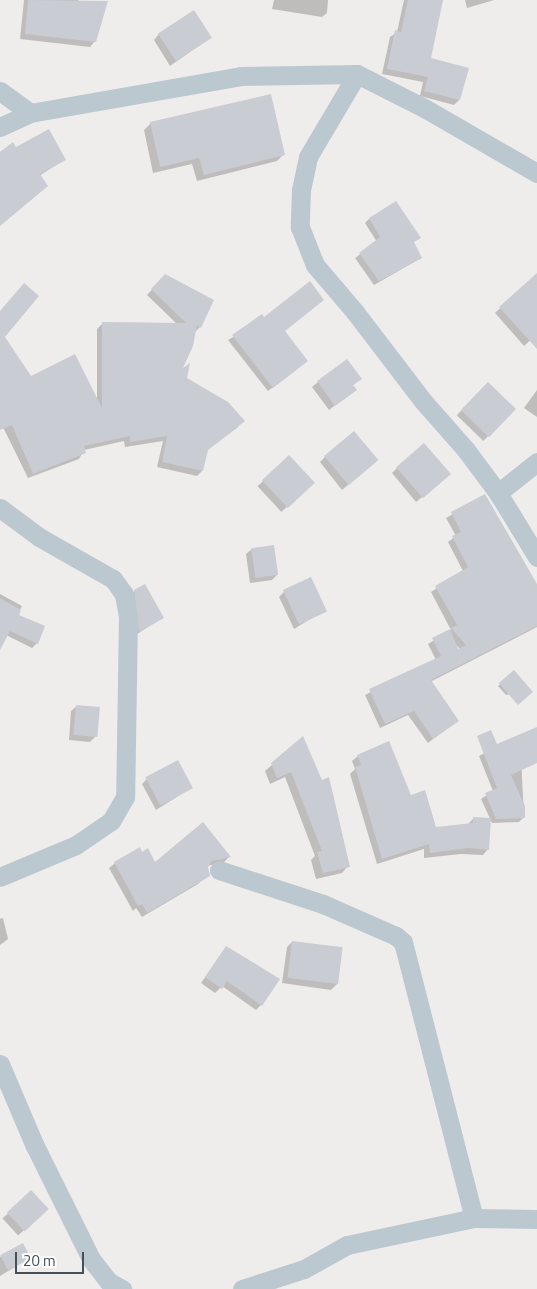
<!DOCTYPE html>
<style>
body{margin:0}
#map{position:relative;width:537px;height:1289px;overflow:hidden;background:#efecec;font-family:"Titillium Web",sans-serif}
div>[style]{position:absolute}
.shadow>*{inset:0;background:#0003;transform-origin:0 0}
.building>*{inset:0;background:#c9ccd2;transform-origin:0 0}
.minor>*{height:19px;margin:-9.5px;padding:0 9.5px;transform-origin:9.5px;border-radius:9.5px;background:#bcc8d0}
span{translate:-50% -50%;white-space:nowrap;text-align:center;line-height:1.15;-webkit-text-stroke:4px #fff;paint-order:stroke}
.scale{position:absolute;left:15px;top:1252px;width:69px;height:22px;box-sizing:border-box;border:2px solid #44515a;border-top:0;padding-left:6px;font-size:15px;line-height:18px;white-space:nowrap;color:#44515a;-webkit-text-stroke:4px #fff;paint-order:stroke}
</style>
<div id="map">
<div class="shadow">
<div style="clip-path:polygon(24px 0,78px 0,95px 41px,90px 47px,20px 39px)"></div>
<div style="clip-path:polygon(274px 0,328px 0,327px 13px,322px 17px,272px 9px)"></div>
<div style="clip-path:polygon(404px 0,442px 0,430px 59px,459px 100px,454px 105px,420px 96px,423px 82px,382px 74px,390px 37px,397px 32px)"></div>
<div style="clip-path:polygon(465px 0,494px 0,467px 8px)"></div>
<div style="clip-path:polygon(159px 34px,210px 38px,170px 66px,154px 40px)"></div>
<div style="clip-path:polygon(151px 123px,284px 154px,277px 161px,197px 181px,192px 164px,153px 173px,144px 130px)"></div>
<div style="clip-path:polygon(16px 149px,64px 160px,39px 176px,0 225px,0 153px)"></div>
<div style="clip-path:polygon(369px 219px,419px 237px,413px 243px,421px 258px,374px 285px,355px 258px,377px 242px,365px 223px)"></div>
<div style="clip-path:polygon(165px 276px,200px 327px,195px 332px,180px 372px,238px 427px,206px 451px,202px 471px,197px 476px,157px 467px,163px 441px,125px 447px,124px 441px,84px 450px,79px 459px,28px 478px,0 421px,0 331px,31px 378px,97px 401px,97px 329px,102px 324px,177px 324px,147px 295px)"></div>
<div style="clip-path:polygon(531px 280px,537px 288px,537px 334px,524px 346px,495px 313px)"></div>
<div style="clip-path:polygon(264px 319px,284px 331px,302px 365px,268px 391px,228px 340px)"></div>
<div style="clip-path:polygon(360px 379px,352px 386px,355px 390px,329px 410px,312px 387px,318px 382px)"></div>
<div style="left:488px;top:383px;width:37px;height:45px;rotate:44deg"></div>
<div style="clip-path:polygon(537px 390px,537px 417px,524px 408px)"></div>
<div style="left:289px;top:457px;width:35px;height:43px;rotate:47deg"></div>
<div style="clip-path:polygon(325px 457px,377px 460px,342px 490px,320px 462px)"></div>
<div style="clip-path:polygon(397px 468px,444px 479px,416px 502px,392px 473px)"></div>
<div style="clip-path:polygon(evenodd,485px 496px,537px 589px,537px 627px,430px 682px,457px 721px,428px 743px,408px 715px,380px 728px,365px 695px,436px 660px,428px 644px,451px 630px,431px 592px,463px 571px,448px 542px,456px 536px,446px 518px,485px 496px,454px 643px,460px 649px,457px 650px,454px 643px)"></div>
<div style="clip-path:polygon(252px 549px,277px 575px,272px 580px,250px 583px,246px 554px)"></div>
<div style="clip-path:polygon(135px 591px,162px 618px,134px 636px,129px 596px)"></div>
<div style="clip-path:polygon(284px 592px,325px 610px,294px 629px,279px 597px)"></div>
<div style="clip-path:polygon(0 594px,22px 606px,17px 616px,37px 643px,32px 648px,0 632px)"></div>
<div style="clip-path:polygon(514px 672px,526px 691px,506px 695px,498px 686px)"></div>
<div style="clip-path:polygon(77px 706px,96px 736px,90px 742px,69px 740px,71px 711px)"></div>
<div style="clip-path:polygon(520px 735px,524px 817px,519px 822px,492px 823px,481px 799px,493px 791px,479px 756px)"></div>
<div style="clip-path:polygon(303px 738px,348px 866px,342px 873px,316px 879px,311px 860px,315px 856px,285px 777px,270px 784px,265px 771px)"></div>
<div style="clip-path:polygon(358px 756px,410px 796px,435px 829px,467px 825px,473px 819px,488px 849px,483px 855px,461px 854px,424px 858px,424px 849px,377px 864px,350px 774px,355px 769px,352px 761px)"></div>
<div style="clip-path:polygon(147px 779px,191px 788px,156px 810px,142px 784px)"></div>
<div style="clip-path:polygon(142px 853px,155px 864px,229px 857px,224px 862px,207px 866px,208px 875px,198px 884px,142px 917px,136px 908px,133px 911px,109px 868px,115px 863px)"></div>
<div style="clip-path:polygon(3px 918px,8px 939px,0 945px,0 919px)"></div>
<div style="clip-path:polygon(292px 942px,337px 984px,331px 990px,282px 983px,287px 947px)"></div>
<div style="clip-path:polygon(226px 948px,261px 1005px,256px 1010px,222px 986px,215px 993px,201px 983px)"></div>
<div style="left:31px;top:1192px;width:23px;height:39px;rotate:47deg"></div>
<div style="clip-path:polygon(23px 1245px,30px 1258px,0 1276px,0 1257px)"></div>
</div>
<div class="building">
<div style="clip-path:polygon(28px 0,108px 1px,96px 42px,25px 34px)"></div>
<div style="clip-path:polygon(408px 0,443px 0,431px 58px,469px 68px,460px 100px,424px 91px,428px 77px,387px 69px,395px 30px,401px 32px)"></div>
<div style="left:194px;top:10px;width:33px;height:43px;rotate:57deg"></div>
<div style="clip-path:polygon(271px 94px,285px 155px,204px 175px,199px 158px,160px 167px,150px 122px)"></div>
<div style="clip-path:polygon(49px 129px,66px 160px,40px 174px,48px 186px,0 226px,0 152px,13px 142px,16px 147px)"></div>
<div style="clip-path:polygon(396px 201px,421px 238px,414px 242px,422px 258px,379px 281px,359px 253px,380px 237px,369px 218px)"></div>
<div style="clip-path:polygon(537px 273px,537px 349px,499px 307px)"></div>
<div style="clip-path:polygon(165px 274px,214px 300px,201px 328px,197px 325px,193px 346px,183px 368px,190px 363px,187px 378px,228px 402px,245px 421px,208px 450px,203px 471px,162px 462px,167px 436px,130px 442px,130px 436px,84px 446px,86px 453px,33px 474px,12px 425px,0 430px,0 311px,24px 283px,39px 296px,5px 337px,31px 376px,75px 354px,102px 408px,102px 322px,186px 323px,151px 289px)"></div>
<div style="clip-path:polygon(310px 281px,324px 300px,285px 331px,308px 361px,273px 388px,232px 335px,262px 314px,264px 317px)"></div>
<div style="clip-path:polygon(347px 359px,362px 379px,353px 385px,357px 390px,335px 406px,317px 381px)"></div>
<div style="left:488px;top:382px;width:39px;height:39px;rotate:44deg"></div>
<div style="left:354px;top:431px;width:38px;height:39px;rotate:50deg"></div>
<div style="left:424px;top:443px;width:41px;height:37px;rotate:49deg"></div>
<div style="left:289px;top:455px;width:38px;height:37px;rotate:47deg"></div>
<div style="clip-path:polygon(485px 494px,537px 584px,537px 626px,431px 680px,459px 721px,433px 739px,414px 711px,385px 724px,369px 689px,441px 656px,432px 638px,450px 629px,458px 649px,466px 645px,451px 628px,457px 625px,435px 586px,468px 567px,452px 536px,461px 532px,451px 512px)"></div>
<div style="left:274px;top:545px;width:30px;height:23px;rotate:82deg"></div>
<div style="left:311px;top:577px;width:38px;height:31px;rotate:65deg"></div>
<div style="clip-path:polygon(145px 584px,164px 618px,139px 632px,134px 590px)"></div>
<div style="clip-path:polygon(0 598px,21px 610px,19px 615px,45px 626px,38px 644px,10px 631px,0 650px)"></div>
<div style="left:514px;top:670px;width:29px;height:20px;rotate:49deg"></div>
<div style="left:76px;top:705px;width:24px;height:30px;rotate:5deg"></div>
<div style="clip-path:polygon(537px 727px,537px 763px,511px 775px,525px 806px,525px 818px,496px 819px,485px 793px,497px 788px,477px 736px,491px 730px,497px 744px)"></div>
<div style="clip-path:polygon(303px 736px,322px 780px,329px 777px,350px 867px,323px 873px,317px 852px,322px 851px,291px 772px,277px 778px,271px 763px)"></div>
<div style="clip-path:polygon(389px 741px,411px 795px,425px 790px,436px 827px,473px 823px,473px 817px,491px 818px,489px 850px,468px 848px,430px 853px,429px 844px,382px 859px,355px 767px,361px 765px,357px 755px)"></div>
<div style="left:178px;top:760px;width:32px;height:37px;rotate:62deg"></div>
<div style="clip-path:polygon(203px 822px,231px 857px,212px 861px,208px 867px,210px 876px,205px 879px,147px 913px,142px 904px,138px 906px,114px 862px,140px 847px,142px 852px,148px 848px,155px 862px)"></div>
<div style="left:292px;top:941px;width:51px;height:37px;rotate:7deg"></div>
<div style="clip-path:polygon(226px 946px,280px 979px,262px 1006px,227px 981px,222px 989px,205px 977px)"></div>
<div style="left:31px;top:1190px;width:26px;height:33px;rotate:47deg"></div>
<div style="left:23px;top:1243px;width:17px;height:26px;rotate:62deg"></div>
</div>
<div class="minor">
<div style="left:357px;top:74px;width:96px;rotate:120.6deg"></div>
<div style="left:308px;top:157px;width:33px;rotate:102deg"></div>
<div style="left:301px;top:189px;width:38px;rotate:92deg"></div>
<div style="left:300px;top:227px;width:41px;rotate:68.5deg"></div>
<div style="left:315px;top:265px;width:62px;rotate:49.6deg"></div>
<div style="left:355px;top:312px;width:112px;rotate:52.6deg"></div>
<div style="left:423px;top:401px;width:65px;rotate:48.7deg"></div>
<div style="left:466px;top:450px;width:54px;rotate:53.3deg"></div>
<div style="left:498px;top:493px;width:75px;rotate:58.6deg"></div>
<div style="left:0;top:91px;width:37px;rotate:36deg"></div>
<div style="left:0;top:127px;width:33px;rotate:-25deg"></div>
<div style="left:30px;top:113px;width:214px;rotate:-9.9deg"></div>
<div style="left:241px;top:76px;width:116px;rotate:-1deg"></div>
<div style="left:357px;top:74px;width:77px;rotate:26.9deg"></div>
<div style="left:426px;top:109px;width:128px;rotate:30deg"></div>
<div style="left:498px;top:493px;width:50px;rotate:-38.5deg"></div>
<div style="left:0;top:508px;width:49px;rotate:36.6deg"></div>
<div style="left:39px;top:537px;width:85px;rotate:29.6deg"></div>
<div style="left:113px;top:579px;width:19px;rotate:54deg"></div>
<div style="left:124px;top:594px;width:22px;rotate:80deg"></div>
<div style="left:128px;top:616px;width:181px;rotate:90.9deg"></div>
<div style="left:125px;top:797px;width:28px;rotate:120deg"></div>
<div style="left:111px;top:821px;width:42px;rotate:145.6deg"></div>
<div style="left:76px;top:845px;width:82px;rotate:157.2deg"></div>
<div style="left:219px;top:870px;width:109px;rotate:18.1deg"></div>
<div style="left:323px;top:904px;width:80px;rotate:23.7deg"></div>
<div style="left:396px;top:936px;width:9px;rotate:41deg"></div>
<div style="left:403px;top:942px;width:285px;rotate:75.6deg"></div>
<div style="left:0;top:1064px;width:87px;rotate:67deg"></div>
<div style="left:34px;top:1144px;width:128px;rotate:63.6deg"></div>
<div style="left:91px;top:1259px;width:29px;rotate:52deg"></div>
<div style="left:109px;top:1282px;width:15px;rotate:28deg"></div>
<div style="left:242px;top:1289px;width:65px;rotate:-17.9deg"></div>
<div style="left:304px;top:1269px;width:49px;rotate:-29.2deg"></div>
<div style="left:347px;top:1245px;width:130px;rotate:-12deg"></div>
<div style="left:474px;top:1218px;width:63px;rotate:0.9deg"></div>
</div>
<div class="scale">20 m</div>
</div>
